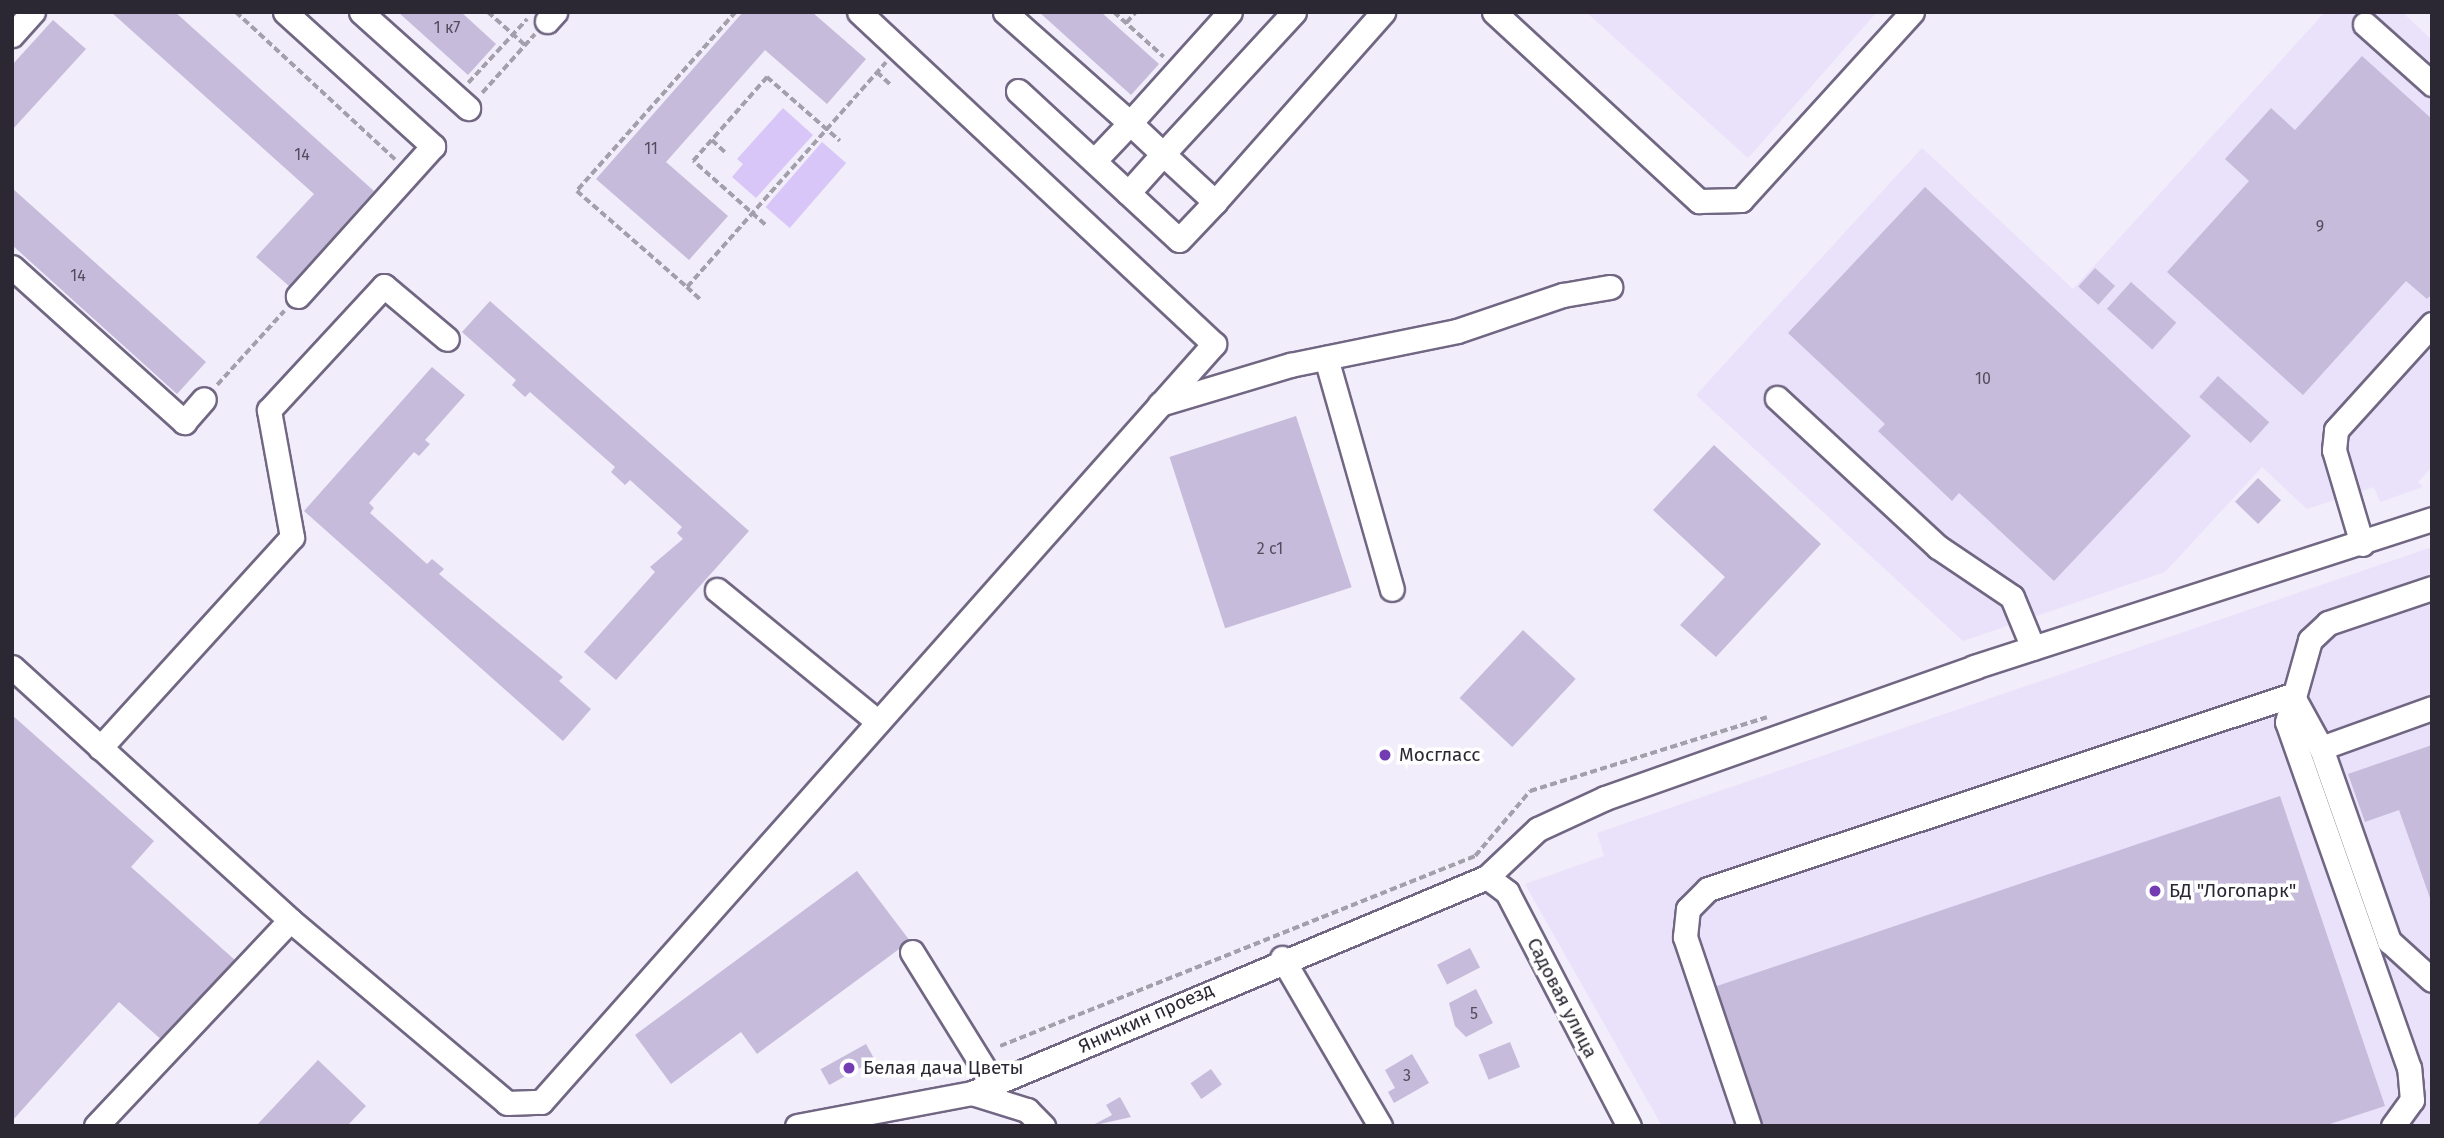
<!DOCTYPE html>
<meta charset="utf-8">
<style>
body{margin:0}
#map{position:relative;width:2444px;height:1138px;overflow:hidden;background:#f1edfa;font-family:"Fira Sans",sans-serif}
div>[style]{position:absolute}
.built>*{inset:0;background:#eae2fa}
.green>*{inset:0;background:#d8c6f8;transform-origin:0 0}
.building>*{inset:0;background:#c6bbdb;transform-origin:0 0}
.path>*{height:3.5px;margin-top:-1.75px;transform-origin:0;background:repeating-linear-gradient(90deg,#a39fab 0 7px,transparent 0 10.5px)}
.roads{filter:drop-shadow(2px 0 #716783) drop-shadow(-2px 0 #716783) drop-shadow(0 2px #716783) drop-shadow(0 -2px #716783)}
.minor>*{height:23px;margin:-11.5px;padding:0 11.5px;transform-origin:11.5px;border-radius:11.5px;background:#fff}
.dots>*{width:19px;height:19px;translate:-50% -50%;box-sizing:border-box;border:4px solid #fff;border-radius:50%}
span{translate:-50% -50%;white-space:nowrap;text-align:center;line-height:1.15;-webkit-text-stroke:7px #fff;paint-order:stroke}
.number-label{font-size:16px;color:#524c5d}
.number-label span{-webkit-text-stroke-width:0}
.poi-label{font-size:19px;color:#2b2733}
.left{translate:0 -50%;text-align:left}
.street-label{font-size:19px;color:#2b2733}
.frame{position:absolute;inset:0;border:14px solid #2b2733;pointer-events:none}
</style>
<div id="map">
<div class="built">
<div style="clip-path:polygon(1586px 12px,1877px 12px,1748px 158px)"></div>
<div style="clip-path:polygon(2325px 12px,2402px 12px,2432px 40px,2432px 467px,2418px 482px,2423px 487px,2380px 502px,2374px 487px,2307px 509px,2262px 467px,2165px 572px,1963px 641px,1696px 395px,1922px 148px,2073px 289px)"></div>
<div style="clip-path:polygon(2432px 547px,2432px 1126px,1662px 1126px,1525px 884px,1604px 856px,1597px 833px)"></div>
</div>
<div class="green">
<div style="clip-path:polygon(783px 108px,813px 135px,756px 198px,732px 177px,743px 164px,737px 159px)"></div>
<div style="left:822px;top:142px;width:32px;height:86px;rotate:41deg"></div>
</div>
<div class="building">
<div style="clip-path:polygon(111px 12px,175px 12px,374px 191px,289px 286px,256px 257px,314px 194px)"></div>
<div style="clip-path:polygon(398px 12px,461px 12px,496px 44px,468px 75px)"></div>
<div style="clip-path:polygon(743px 12px,812px 12px,866px 59px,827px 104px,765px 50px,666px 162px,728px 216px,689px 260px,596px 179px)"></div>
<div style="clip-path:polygon(1039px 12px,1101px 12px,1159px 64px,1131px 95px)"></div>
<div style="clip-path:polygon(53px 20px,86px 49px,12px 130px,12px 65px)"></div>
<div style="clip-path:polygon(2362px 56px,2432px 119px,2432px 294px,2427px 299px,2406px 281px,2303px 395px,2167px 272px,2249px 181px,2225px 159px,2271px 108px,2295px 130px)"></div>
<div style="clip-path:polygon(1925px 187px,2191px 436px,2054px 581px,1959px 493px,1952px 501px,1878px 431px,1885px 424px,1788px 333px)"></div>
<div style="clip-path:polygon(12px 188px,206px 362px,177px 394px,12px 245px)"></div>
<div style="left:2095px;top:268px;width:27px;height:25px;rotate:42deg"></div>
<div style="left:2131px;top:282px;width:61px;height:36px;rotate:42deg"></div>
<div style="clip-path:polygon(490px 301px,749px 531px,616px 680px,584px 652px,655px 572px,650px 567px,683px 539px,677px 533px,682px 527px,630px 480px,625px 485px,611px 472px,615px 467px,530px 392px,525px 397px,512px 385px,516px 380px,462px 332px)"></div>
<div style="clip-path:polygon(432px 367px,465px 395px,425px 440px,430px 444px,419px 456px,414px 452px,369px 503px,374px 508px,370px 513px,427px 564px,432px 559px,444px 569px,439px 574px,563px 677px,559px 681px,591px 709px,563px 741px,304px 511px)"></div>
<div style="left:2218px;top:376px;width:69px;height:28px;rotate:42deg"></div>
<div style="left:1296px;top:416px;width:180px;height:133px;rotate:72deg"></div>
<div style="clip-path:polygon(1714px 445px,1821px 544px,1716px 657px,1680px 625px,1725px 577px,1653px 510px)"></div>
<div style="left:2258px;top:478px;width:32px;height:33px;rotate:44deg"></div>
<div style="left:1523px;top:630px;width:72px;height:93px;rotate:43deg"></div>
<div style="clip-path:polygon(12px 715px,154px 841px,131px 867px,236px 961px,164px 1042px,119px 1002px,12px 1121px)"></div>
<div style="clip-path:polygon(2432px 745px,2432px 901px,2431px 901px,2399px 810px,2365px 822px,2348px 774px)"></div>
<div style="clip-path:polygon(2280px 796px,2385px 1106px,2324px 1126px,1761px 1126px,1714px 987px)"></div>
<div style="clip-path:polygon(857px 871px,910px 941px,757px 1054px,741px 1032px,671px 1084px,635px 1035px)"></div>
<div style="left:1470px;top:948px;width:22px;height:37px;rotate:63deg"></div>
<div style="clip-path:polygon(1476px 989px,1493px 1023px,1466px 1037px,1455px 1026px,1449px 1003px)"></div>
<div style="left:1510px;top:1042px;width:27px;height:34px;rotate:68deg"></div>
<div style="left:866px;top:1044px;width:18px;height:52px;rotate:61deg"></div>
<div style="clip-path:polygon(1412px 1054px,1429px 1083px,1394px 1103px,1388px 1092px,1395px 1088px,1385px 1070px)"></div>
<div style="clip-path:polygon(318px 1060px,366px 1106px,347px 1126px,256px 1126px)"></div>
<div style="left:1211px;top:1069px;width:19px;height:25px;rotate:55deg"></div>
<div style="clip-path:polygon(1120px 1097px,1131px 1117px,1091px 1126px,1112px 1115px,1106px 1105px)"></div>
</div>
<div class="path">
<div style="left:236px;top:12px;width:217px;rotate:42.8deg"></div>
<div style="left:488px;top:12px;width:50px;rotate:41.7deg"></div>
<div style="left:736px;top:12px;width:239px;rotate:131.6deg"></div>
<div style="left:577px;top:191px;width:146px;rotate:41.1deg"></div>
<div style="left:687px;top:287px;width:300px;rotate:-48.5deg"></div>
<div style="left:1114px;top:12px;width:67px;rotate:42deg"></div>
<div style="left:1126px;top:23px;width:15px;rotate:-48deg"></div>
<div style="left:877px;top:72px;width:18px;rotate:43deg"></div>
<div style="left:468px;top:83px;width:87px;rotate:-47.3deg"></div>
<div style="left:482px;top:93px;width:79px;rotate:-48.1deg"></div>
<div style="left:712px;top:140px;width:19px;rotate:43deg"></div>
<div style="left:765px;top:225px;width:96px;rotate:-138.4deg"></div>
<div style="left:693px;top:161px;width:112px;rotate:-48.6deg"></div>
<div style="left:767px;top:77px;width:97px;rotate:41.2deg"></div>
<div style="left:687px;top:287px;width:18px;rotate:43deg"></div>
<div style="left:217px;top:385px;width:100px;rotate:-47.8deg"></div>
<div style="left:1000px;top:1046px;width:512px;rotate:-21.8deg"></div>
<div style="left:1475px;top:856px;width:85px;rotate:-49.8deg"></div>
<div style="left:1530px;top:791px;width:248px;rotate:-17.3deg"></div>
</div>
<div class="roads">
<div class="minor">
<div style="left:285px;top:12px;width:200px;rotate:42.2deg"></div>
<div style="left:433px;top:146px;width:202px;rotate:132deg"></div>
<div style="left:361px;top:12px;width:144px;rotate:41.9deg"></div>
<div style="left:1005px;top:12px;width:167px;rotate:41.6deg"></div>
<div style="left:1130px;top:123px;width:149px;rotate:-48deg"></div>
<div style="left:1494px;top:12px;width:279px;rotate:42.7deg"></div>
<div style="left:1699px;top:201px;width:42px;rotate:-1.4deg"></div>
<div style="left:1741px;top:200px;width:254px;rotate:-47.7deg"></div>
<div style="left:547px;top:21px;width:12px;rotate:-48deg"></div>
<div style="left:2365px;top:24px;width:90px;rotate:41.8deg"></div>
<div style="left:12px;top:35px;width:31px;rotate:-48deg"></div>
<div style="left:1018px;top:91px;width:219px;rotate:42.8deg"></div>
<div style="left:1179px;top:240px;width:52px;rotate:-46.5deg"></div>
<div style="left:1094px;top:161px;width:52px;rotate:-46.5deg"></div>
<div style="left:1130px;top:123px;width:45px;rotate:43.2deg"></div>
<div style="left:1163px;top:154px;width:193px;rotate:-47.3deg"></div>
<div style="left:1128px;top:193px;width:52px;rotate:-48.1deg"></div>
<div style="left:1163px;top:154px;width:71px;rotate:42.7deg"></div>
<div style="left:1215px;top:202px;width:254px;rotate:-48.5deg"></div>
<div style="left:12px;top:267px;width:232px;rotate:42deg"></div>
<div style="left:184px;top:422px;width:30px;rotate:-49deg"></div>
<div style="left:1326px;top:358px;width:240px;rotate:74.1deg"></div>
<div style="left:1777px;top:398px;width:219px;rotate:42.8deg"></div>
<div style="left:1938px;top:547px;width:89px;rotate:34deg"></div>
<div style="left:2012px;top:597px;width:55px;rotate:67.6deg"></div>
<div style="left:1160px;top:404px;width:136px;rotate:-16.7deg"></div>
<div style="left:1290px;top:365px;width:170px;rotate:-11.5deg"></div>
<div style="left:1457px;top:331px;width:112px;rotate:-18.8deg"></div>
<div style="left:1563px;top:295px;width:48px;rotate:-9.7deg"></div>
<div style="left:2362px;top:544px;width:98px;rotate:-106.6deg"></div>
<div style="left:2334px;top:450px;width:20px;rotate:-84deg"></div>
<div style="left:2336px;top:430px;width:143px;rotate:-47.8deg"></div>
<div style="left:717px;top:590px;width:208px;rotate:39.3deg"></div>
<div style="left:12px;top:667px;width:376px;rotate:42.3deg"></div>
<div style="left:2292px;top:695px;width:60px;rotate:61.3deg"></div>
<div style="left:2321px;top:748px;width:118px;rotate:-19.8deg"></div>
<div style="left:100px;top:748px;width:285px;rotate:-47.7deg"></div>
<div style="left:292px;top:537px;width:129px;rotate:-100.3deg"></div>
<div style="left:269px;top:410px;width:169px;rotate:-47.2deg"></div>
<div style="left:384px;top:286px;width:82px;rotate:40.1deg"></div>
<div style="left:2321px;top:748px;width:205px;rotate:70.6deg"></div>
<div style="left:2389px;top:941px;width:58px;rotate:42.2deg"></div>
<div style="left:1487px;top:877px;width:25px;rotate:37deg"></div>
<div style="left:1507px;top:892px;width:264px;rotate:62.5deg"></div>
<div style="left:912px;top:952px;width:155px;rotate:58.2deg"></div>
<div style="left:1282px;top:958px;width:194px;rotate:59.7deg"></div>
<div style="left:972px;top:1093px;width:58px;rotate:17.2deg"></div>
<div style="left:1027px;top:1110px;width:23px;rotate:45deg"></div>
<div style="left:96px;top:1126px;width:283px;rotate:-46.7deg"></div>
<div style="left:290px;top:920px;width:284px;rotate:40.1deg"></div>
<div style="left:507px;top:1103px;width:34px;rotate:-2deg"></div>
<div style="left:541px;top:1102px;width:1014px;rotate:-48.4deg"></div>
<div style="left:1214px;top:344px;width:486px;rotate:-136.9deg"></div>
<div style="left:797px;top:1126px;width:178px;rotate:-10.7deg"></div>
<div style="left:972px;top:1093px;width:558px;rotate:-22.75deg"></div>
<div style="left:1487px;top:877px;width:70px;rotate:-43.3deg"></div>
<div style="left:1538px;top:829px;width:74px;rotate:-24.8deg"></div>
<div style="left:1605px;top:798px;width:392px;rotate:-19.5deg"></div>
<div style="left:1974px;top:667px;width:481px;rotate:-17.9deg"></div>
<div style="left:1749px;top:1126px;width:200px;rotate:-108.7deg"></div>
<div style="left:1685px;top:937px;width:28px;rotate:-84deg"></div>
<div style="left:1688px;top:909px;width:28px;rotate:-45deg"></div>
<div style="left:1708px;top:889px;width:615px;rotate:-18.38deg"></div>
<div style="left:2393px;top:1126px;width:32px;rotate:-54deg"></div>
<div style="left:2412px;top:1100px;width:32px;rotate:-95deg"></div>
<div style="left:2409px;top:1068px;width:367px;rotate:-109.4deg"></div>
<div style="left:2287px;top:722px;width:85px;rotate:-74.3deg"></div>
<div style="left:2310px;top:640px;width:25px;rotate:-43deg"></div>
<div style="left:2328px;top:623px;width:110px;rotate:-18.6deg"></div>
</div>
</div>
<div class="dots">
<div style="left:1385px;top:755px;background:#733cb3"></div>
<div style="left:2155px;top:891px;background:#733cb3"></div>
<div style="left:849px;top:1068px;background:#733cb3"></div>
</div>
<div class="number-label">
<span style="left:447px;top:28px">1 к7</span>
<span style="left:651px;top:149px">11</span>
<span style="left:302px;top:155px">14</span>
<span style="left:2320px;top:227px">9</span>
<span style="left:78px;top:276px">14</span>
<span style="left:1983px;top:379px">10</span>
<span style="left:1270px;top:549px">2 с1</span>
<span style="left:1474px;top:1014px">5</span>
<span style="left:1407px;top:1076px">3</span>
</div>
<div class="poi-label">
<span class="left" style="left:1399px;top:755px">Мосгласс</span>
<span class="left" style="left:2169px;top:891px">БД "Логопарк"</span>
<span class="left" style="left:863px;top:1068px">Белая дача Цветы</span>
</div>
<div class="street-label">
<span style="left:1562px;top:998px;rotate:63deg">Садовая улица</span>
<span style="left:1146px;top:1018px;rotate:-24deg">Яничкин проезд</span>
</div>
<div class="frame"></div>
</div>
